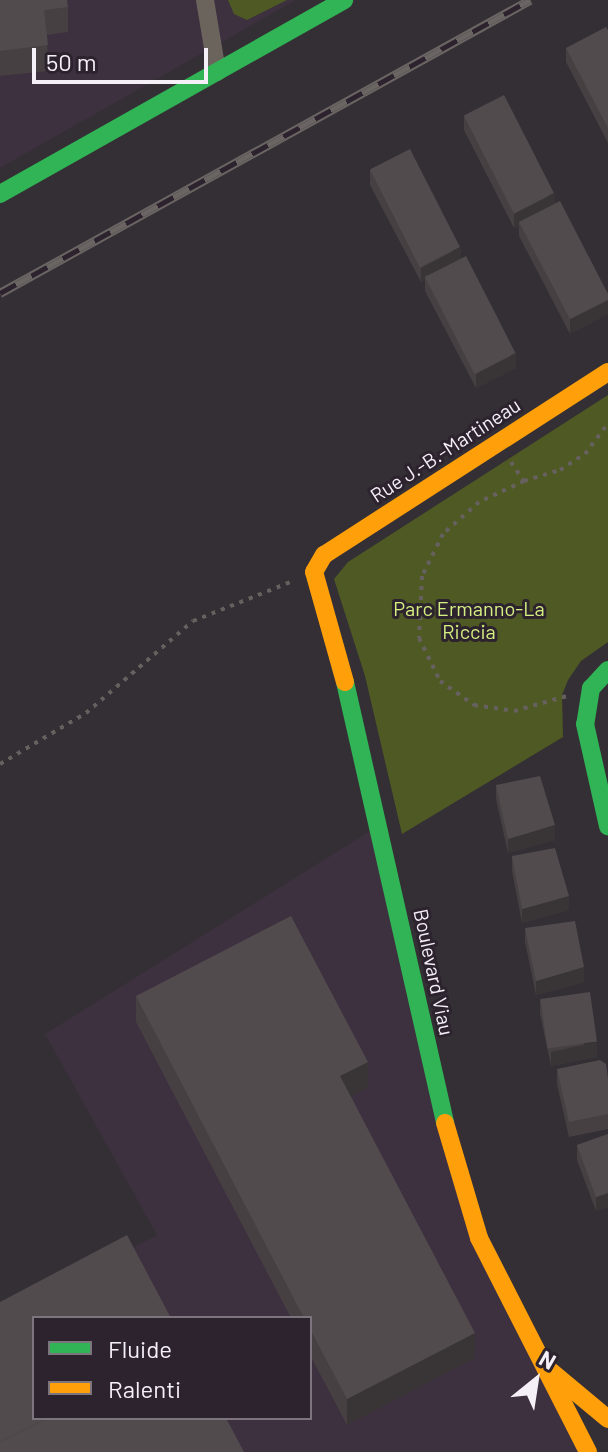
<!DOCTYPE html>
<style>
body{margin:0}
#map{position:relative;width:608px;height:1452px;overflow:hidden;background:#342f35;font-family:Barlow,sans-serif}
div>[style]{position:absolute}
.built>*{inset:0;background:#3d303f}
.green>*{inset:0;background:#4e5923}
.path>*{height:4px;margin-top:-2px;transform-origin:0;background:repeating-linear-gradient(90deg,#66615f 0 4px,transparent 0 10px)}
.street>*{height:18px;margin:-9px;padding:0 9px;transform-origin:9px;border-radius:9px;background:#6a645d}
.fast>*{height:18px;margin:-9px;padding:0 9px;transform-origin:9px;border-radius:9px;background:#30b455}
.slow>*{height:18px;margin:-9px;padding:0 9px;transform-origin:9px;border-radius:9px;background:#ff9f0a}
.rail>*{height:9px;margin-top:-4.5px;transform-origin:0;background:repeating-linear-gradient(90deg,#2c232e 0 18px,#6a6563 0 36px);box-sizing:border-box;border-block:2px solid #6a6563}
.wall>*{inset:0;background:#464042}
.shaded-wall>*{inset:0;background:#393436}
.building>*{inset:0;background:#514b4d;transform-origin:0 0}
span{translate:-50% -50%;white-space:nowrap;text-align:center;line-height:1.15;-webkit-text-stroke:6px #2c232e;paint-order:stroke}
.street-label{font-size:20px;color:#f5eff7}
.park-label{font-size:20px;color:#d6ef81}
.legend{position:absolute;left:32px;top:1316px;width:280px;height:104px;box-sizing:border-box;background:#2c232e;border:2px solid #7c757e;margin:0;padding:10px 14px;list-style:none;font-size:24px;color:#f5eff7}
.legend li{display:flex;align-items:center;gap:16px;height:40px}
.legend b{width:40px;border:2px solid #7c757e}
.north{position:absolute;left:496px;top:1340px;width:80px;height:80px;-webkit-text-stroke:6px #2c232e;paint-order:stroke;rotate:30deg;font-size:22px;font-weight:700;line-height:32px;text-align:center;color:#f5eff7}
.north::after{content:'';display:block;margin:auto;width:28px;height:36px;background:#f5eff7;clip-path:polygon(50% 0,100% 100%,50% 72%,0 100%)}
.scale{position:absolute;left:32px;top:48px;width:176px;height:36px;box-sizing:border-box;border:4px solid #f5eff7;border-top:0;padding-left:10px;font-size:24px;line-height:28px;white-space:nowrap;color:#f5eff7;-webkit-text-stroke:6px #2c232e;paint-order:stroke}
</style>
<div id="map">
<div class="built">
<div style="clip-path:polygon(0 0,296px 0,0 168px)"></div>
<div style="clip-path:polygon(evenodd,378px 826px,457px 1177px,588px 1452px,0 1452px,0 1318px,157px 1235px,45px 1034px,378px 826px,34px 1318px,310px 1318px,310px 1418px,34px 1418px,34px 1318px)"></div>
</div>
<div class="green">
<div style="clip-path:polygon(228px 0,287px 0,247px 20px,234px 14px)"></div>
<div style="clip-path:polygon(608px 395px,608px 642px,581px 661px,568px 680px,562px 695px,563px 737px,402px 834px,365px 676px,334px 579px,348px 562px)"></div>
</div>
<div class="path">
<div style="left:511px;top:462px;width:23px;rotate:56deg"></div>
<div style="left:524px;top:481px;width:38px;rotate:-17deg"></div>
<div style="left:560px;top:470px;width:30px;rotate:-33deg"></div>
<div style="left:585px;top:454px;width:39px;rotate:-53deg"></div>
<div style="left:524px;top:481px;width:50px;rotate:155deg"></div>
<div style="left:479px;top:502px;width:48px;rotate:138.4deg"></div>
<div style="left:443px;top:534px;width:47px;rotate:116.6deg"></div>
<div style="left:422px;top:576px;width:62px;rotate:92.8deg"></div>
<div style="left:419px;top:638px;width:48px;rotate:64deg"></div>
<div style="left:440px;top:681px;width:42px;rotate:35.2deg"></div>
<div style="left:474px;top:705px;width:40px;rotate:8.5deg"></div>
<div style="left:514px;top:711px;width:55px;rotate:-15.8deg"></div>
<div style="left:0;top:764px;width:100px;rotate:-30.7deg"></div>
<div style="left:86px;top:713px;width:141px;rotate:-40.7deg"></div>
<div style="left:193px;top:621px;width:108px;rotate:-21.8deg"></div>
</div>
<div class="street">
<div style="left:205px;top:0;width:73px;rotate:80.5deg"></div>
</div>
<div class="fast">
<div style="left:0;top:194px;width:395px;rotate:-29.4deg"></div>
<div style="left:608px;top:670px;width:25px;rotate:133deg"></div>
<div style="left:591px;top:688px;width:36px;rotate:99deg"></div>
<div style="left:585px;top:724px;width:105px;rotate:77.3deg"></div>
<div style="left:345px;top:682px;width:452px;rotate:77.2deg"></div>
</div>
<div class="slow">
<div style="left:345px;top:682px;width:114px;rotate:-105.7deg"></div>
<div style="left:314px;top:572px;width:20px;rotate:-60deg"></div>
<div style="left:324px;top:555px;width:338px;rotate:-32.8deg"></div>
<div style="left:445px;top:1123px;width:120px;rotate:73.5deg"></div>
<div style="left:479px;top:1238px;width:240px;rotate:63deg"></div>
<div style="left:548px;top:1369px;width:78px;rotate:39.8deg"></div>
</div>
<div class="rail">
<div style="left:0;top:293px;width:606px;rotate:-28.94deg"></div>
</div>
<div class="wall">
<div style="clip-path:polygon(0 0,68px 7px,68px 32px,47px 35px,48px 71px,0 76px)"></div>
<div style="clip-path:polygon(608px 30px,608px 143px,566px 62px,566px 48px)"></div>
<div style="clip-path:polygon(464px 116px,555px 203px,608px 294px,608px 314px,570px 334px,519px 236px,519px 226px,514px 228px,464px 130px)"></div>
<div style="clip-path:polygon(370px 170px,461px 258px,516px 368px,476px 388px,425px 291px,425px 280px,421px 282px,370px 185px)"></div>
<div style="clip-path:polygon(496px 785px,555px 840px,508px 853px,496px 799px)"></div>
<div style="clip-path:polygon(512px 856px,569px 910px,522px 923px,512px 871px)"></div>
<div style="clip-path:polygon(525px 928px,584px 982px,536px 995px,525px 942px)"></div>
<div style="clip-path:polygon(136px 996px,368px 1088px,351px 1096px,475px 1358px,347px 1425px,310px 1355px,310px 1318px,291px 1318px,136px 1022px)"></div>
<div style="clip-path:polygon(540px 999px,597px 1057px,551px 1066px,540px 1014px)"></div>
<div style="clip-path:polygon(557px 1069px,608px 1079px,608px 1129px,569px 1137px,557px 1084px)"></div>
<div style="clip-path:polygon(608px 1134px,608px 1207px,596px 1211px,577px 1160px,577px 1145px)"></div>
</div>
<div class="shaded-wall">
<div style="clip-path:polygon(555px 193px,555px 207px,519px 222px,519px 226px,514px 228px,514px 214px)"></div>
<div style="clip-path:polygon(461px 247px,461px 262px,425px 276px,425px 280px,421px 282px,421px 268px)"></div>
<div style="clip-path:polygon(608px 300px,608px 314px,570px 334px,570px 319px)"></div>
<div style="clip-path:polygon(516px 353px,516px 368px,476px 388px,476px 374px)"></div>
<div style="clip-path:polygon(555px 825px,555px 840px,508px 853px,508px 839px)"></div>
<div style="clip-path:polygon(569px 896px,569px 910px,522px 923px,522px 909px)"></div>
<div style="clip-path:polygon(584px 967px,584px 982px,536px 995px,536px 981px)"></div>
<div style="clip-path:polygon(597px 1042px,597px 1057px,551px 1066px,551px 1052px)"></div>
<div style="clip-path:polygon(368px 1062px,368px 1088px,340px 1102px,340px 1076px)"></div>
<div style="clip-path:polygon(608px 1193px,608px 1207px,596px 1211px,596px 1197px)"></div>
<div style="clip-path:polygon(475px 1333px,475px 1358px,347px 1425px,347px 1399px)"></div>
</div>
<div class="building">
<div style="clip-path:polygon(0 0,67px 0,68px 7px,44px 10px,48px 45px,0 51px)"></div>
<div style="clip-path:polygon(606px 27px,608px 30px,608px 128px,566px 48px)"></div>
<div style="left:504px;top:95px;width:110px;height:45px;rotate:63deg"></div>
<div style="left:410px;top:149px;width:110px;height:45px;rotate:63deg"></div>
<div style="clip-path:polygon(560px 201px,608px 294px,608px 300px,570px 319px,519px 222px)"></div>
<div style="left:466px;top:256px;width:109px;height:46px;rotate:63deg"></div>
<div style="clip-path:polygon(540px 776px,555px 825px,508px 839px,496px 785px)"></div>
<div style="clip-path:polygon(555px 848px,569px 896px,522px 909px,512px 856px)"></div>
<div style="clip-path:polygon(291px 916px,368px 1062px,340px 1076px,475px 1333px,347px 1399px,310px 1329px,310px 1318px,304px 1318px,136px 996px)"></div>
<div style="clip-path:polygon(575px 921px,584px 967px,536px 981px,525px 928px)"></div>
<div style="left:590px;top:992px;width:50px;height:50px;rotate:82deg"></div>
<div style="clip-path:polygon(600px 1060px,606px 1064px,608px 1079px,608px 1114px,569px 1122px,557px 1069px)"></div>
<div style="clip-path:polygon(608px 1134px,608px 1193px,596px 1197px,577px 1145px)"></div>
<div style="clip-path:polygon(127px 1235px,171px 1318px,34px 1318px,34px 1418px,47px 1418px,0 1442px,0 1302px)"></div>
<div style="clip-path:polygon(47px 1418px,226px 1418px,244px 1452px,0 1452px,0 1442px)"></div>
</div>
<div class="street-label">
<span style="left:445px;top:450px;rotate:-33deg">Rue J.-B.-Martineau</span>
<span style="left:434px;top:972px;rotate:78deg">Boulevard Viau</span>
</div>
<div class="park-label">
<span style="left:469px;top:620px">Parc Ermanno-La<br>Riccia</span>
</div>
<ul class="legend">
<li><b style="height:10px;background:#30b455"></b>Fluide</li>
<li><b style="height:10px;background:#ff9f0a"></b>Ralenti</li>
</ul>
<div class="north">N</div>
<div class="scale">50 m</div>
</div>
